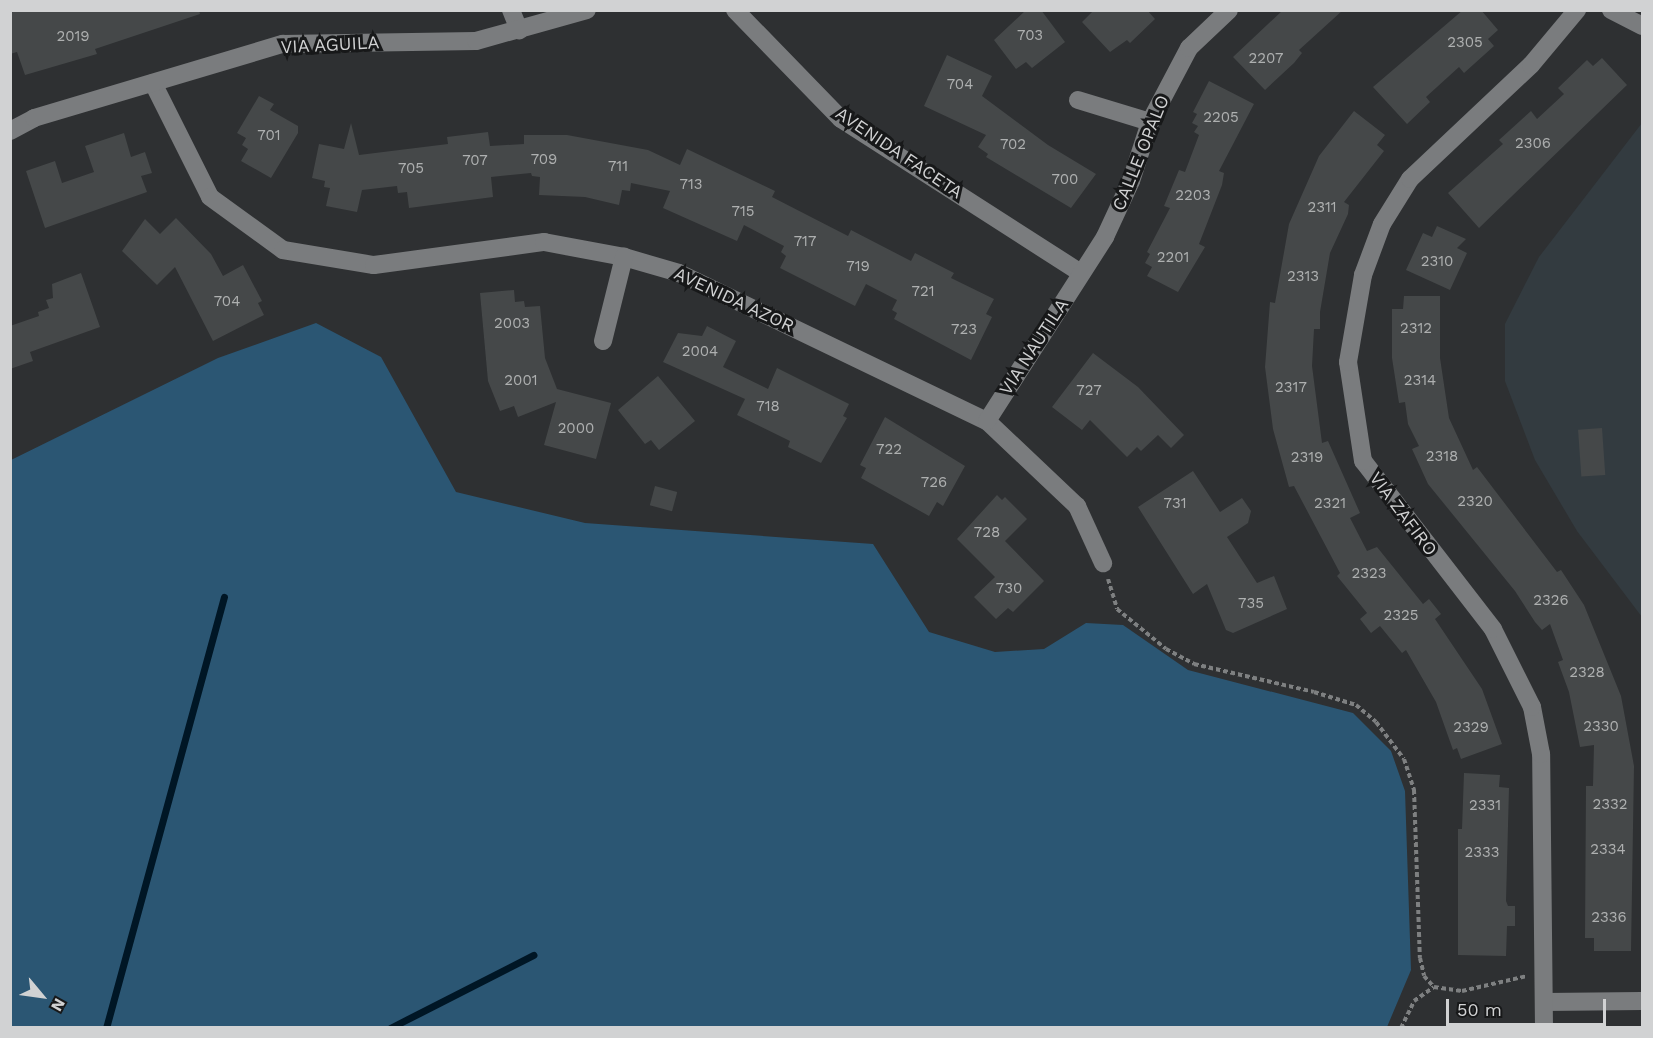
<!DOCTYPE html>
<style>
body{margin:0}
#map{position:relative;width:1653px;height:1038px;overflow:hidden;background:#2e3032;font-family:"Work Sans",sans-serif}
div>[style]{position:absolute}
.built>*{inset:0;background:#333b40}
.green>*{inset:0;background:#2b5673}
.stream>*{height:7px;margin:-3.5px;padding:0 3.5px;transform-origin:3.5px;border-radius:3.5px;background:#001625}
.building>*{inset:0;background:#454849;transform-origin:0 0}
.path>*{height:4px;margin-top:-2px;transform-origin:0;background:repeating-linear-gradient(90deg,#7e8081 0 4.5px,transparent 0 7.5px)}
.minor>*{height:18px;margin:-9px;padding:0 9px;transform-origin:9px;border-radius:9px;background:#7a7c7e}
span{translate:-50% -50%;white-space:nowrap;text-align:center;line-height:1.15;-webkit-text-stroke:6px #171819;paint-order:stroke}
.number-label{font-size:15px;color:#aeb0b0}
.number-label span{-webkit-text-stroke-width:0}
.street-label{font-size:18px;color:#d1d2d3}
.frame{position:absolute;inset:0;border:12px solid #d1d2d3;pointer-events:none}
.north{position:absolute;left:12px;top:966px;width:60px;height:60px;-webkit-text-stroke:4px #171819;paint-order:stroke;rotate:119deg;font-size:16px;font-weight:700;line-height:24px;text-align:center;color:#d1d2d3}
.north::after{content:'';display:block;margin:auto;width:21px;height:27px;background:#d1d2d3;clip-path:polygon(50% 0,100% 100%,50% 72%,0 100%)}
.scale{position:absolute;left:1446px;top:999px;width:160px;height:27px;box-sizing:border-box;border:3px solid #d1d2d3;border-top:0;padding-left:8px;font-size:18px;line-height:21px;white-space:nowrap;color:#d1d2d3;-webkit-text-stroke:4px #171819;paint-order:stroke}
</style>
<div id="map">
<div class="built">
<div style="clip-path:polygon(1642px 123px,1642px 617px,1577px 531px,1535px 460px,1505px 381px,1505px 324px,1539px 257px)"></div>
</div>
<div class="green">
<div style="clip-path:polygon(316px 323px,381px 357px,456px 492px,585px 523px,873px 544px,929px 632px,995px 652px,1044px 649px,1086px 623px,1123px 625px,1188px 670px,1353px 713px,1391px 751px,1405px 791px,1411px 970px,1387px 1027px,11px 1027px,11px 460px,218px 358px)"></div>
</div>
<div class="stream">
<div style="left:106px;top:1028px;width:447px;rotate:-74.7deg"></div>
<div style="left:390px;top:1028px;width:161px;rotate:-27deg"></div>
</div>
<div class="building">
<div style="clip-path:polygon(18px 10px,199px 10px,200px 14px,95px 49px,97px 54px,25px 75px,17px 52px,10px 54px,10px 13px)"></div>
<div style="clip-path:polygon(1026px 10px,1041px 10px,1065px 42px,1032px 68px,1026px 62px,1016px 69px,994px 40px)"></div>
<div style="clip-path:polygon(1094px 10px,1147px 10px,1155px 19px,1130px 43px,1127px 40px,1110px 52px,1082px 22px)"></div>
<div style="clip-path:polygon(1283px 10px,1343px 10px,1299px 50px,1302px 53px,1294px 63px,1265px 90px,1233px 57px)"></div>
<div style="clip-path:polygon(1463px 10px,1481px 10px,1498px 30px,1488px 39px,1494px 46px,1464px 73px,1459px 67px,1426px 97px,1430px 102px,1407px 124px,1373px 87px)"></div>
<div style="clip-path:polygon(947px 55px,992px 76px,982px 96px,1048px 145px,1096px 174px,1071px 208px,986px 157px,988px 154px,978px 147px,986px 135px,924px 106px)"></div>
<div style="clip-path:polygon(1602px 58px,1627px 85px,1479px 228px,1448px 193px,1503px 144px,1499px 140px,1531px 111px,1537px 119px,1564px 94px,1558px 88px,1587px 60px,1593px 66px)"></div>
<div style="clip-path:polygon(1209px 81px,1254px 104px,1219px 171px,1224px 173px,1222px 185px,1199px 244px,1205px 247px,1178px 292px,1147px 276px,1152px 267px,1145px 263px,1150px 254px,1147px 252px,1170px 208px,1164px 206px,1179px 170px,1185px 172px,1199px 135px,1194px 132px,1198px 126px,1192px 123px,1197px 114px,1193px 112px)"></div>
<div style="clip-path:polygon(259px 96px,274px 104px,270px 110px,298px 126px,298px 133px,271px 178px,241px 161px,248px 149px,242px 145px,246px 138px,237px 133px)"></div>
<div style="clip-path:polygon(1354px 111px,1385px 135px,1377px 145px,1384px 151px,1344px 202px,1349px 205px,1348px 214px,1330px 253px,1320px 312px,1320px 329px,1314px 329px,1312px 366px,1322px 443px,1328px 441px,1360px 513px,1350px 518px,1367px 551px,1377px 547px,1423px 604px,1429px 599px,1441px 614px,1435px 619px,1482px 689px,1502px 744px,1461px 759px,1457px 748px,1453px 750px,1436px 702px,1406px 650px,1402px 653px,1380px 626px,1371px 633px,1360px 619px,1367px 613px,1337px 576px,1340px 573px,1294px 486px,1289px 487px,1273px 429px,1265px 367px,1270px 302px,1275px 303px,1289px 224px,1319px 156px)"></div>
<div style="clip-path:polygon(351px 123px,359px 155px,448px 144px,447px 137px,488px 132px,490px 146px,524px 144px,524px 135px,567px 135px,648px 150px,680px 165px,687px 149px,775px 191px,772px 197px,848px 236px,851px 230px,911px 261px,915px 253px,954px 273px,951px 278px,994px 299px,986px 314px,992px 317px,971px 360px,894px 319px,897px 313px,892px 310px,897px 300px,866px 284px,855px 306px,780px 268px,786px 256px,781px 252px,784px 246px,744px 225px,737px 241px,663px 208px,670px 191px,631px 183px,630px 191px,622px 190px,619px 205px,585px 197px,539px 195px,540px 177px,532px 176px,531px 173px,491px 177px,493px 197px,409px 208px,407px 192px,398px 193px,397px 186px,362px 190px,357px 212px,326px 206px,330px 188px,324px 187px,325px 181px,312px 178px,319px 144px,344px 149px)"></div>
<div style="clip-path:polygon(124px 133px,131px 157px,145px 152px,152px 173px,141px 176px,147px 192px,45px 228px,26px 171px,55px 161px,62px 183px,94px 172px,85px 146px)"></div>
<div style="clip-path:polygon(176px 218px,211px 254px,223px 276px,243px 265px,262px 301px,258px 303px,264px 315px,213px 341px,175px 267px,157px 285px,122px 251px,145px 219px,160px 234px)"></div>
<div style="clip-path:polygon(1437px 226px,1466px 239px,1457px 248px,1467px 253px,1450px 290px,1406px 270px,1423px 233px,1432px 237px)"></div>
<div style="clip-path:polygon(81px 273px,100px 327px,30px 352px,33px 361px,10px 369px,10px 326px,39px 316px,38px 312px,49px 308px,46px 300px,53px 298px,52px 284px)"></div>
<div style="clip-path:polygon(514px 290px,515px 302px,524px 301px,525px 307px,540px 306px,545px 358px,557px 389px,611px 403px,596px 459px,544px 445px,556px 402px,518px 417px,514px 406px,500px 411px,488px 381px,480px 293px)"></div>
<div style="clip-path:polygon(1404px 296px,1440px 296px,1440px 358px,1449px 418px,1473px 470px,1477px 467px,1557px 572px,1561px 570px,1584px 605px,1621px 696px,1634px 766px,1631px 951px,1594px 951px,1594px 938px,1585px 938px,1586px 786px,1593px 786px,1594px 745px,1580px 747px,1569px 692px,1558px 662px,1563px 660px,1550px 624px,1542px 630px,1535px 622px,1515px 591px,1428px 484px,1412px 449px,1419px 446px,1408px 424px,1405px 402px,1399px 403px,1392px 358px,1392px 309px,1403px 309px)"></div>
<div style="clip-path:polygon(707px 326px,736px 341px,723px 367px,768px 389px,777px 368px,849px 404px,843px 416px,847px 418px,821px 463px,788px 447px,790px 441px,737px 415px,745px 399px,663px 362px,678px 333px,702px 336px)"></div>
<div style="clip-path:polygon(1093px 353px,1138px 387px,1184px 435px,1171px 448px,1158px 435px,1141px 451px,1137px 447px,1127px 457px,1090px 420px,1082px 430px,1052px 407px)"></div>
<div style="clip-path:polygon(658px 376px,695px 421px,659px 450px,651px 440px,645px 444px,618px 410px)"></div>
<div style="clip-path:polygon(885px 417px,965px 466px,943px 506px,937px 502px,929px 516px,861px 478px,866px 468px,860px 465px)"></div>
<div style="left:1602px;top:428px;width:47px;height:24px;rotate:86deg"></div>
<div style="clip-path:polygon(1193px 471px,1220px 512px,1242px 498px,1251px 511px,1248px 523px,1227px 537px,1257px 583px,1274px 576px,1287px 609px,1233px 633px,1226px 630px,1207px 584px,1193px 594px,1138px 507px)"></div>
<div style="left:655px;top:486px;width:23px;height:20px;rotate:15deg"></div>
<div style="clip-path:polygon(997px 495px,1002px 500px,1005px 497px,1027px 519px,1005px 541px,1044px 581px,1013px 612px,1008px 608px,996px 619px,974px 597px,995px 577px,957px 539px)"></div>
<div style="clip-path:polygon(1464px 773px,1500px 775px,1499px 787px,1509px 788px,1506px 901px,1508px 906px,1515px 906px,1515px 926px,1507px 926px,1506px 956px,1458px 955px,1458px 829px,1462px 829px)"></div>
</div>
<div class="path">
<div style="left:1108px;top:579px;width:31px;rotate:73deg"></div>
<div style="left:1117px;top:609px;width:63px;rotate:39.2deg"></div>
<div style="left:1166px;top:649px;width:32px;rotate:28deg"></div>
<div style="left:1194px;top:664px;width:123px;rotate:13.1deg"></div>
<div style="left:1314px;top:692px;width:44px;rotate:17.2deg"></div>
<div style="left:1356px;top:705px;width:26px;rotate:40deg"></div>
<div style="left:1376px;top:722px;width:46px;rotate:52.9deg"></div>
<div style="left:1404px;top:759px;width:33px;rotate:72deg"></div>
<div style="left:1414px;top:790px;width:168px;rotate:88deg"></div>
<div style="left:1420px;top:958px;width:18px;rotate:77deg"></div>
<div style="left:1424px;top:976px;width:15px;rotate:48deg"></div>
<div style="left:1434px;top:987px;width:28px;rotate:8deg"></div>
<div style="left:1462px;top:991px;width:67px;rotate:-13deg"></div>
<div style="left:1401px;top:1028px;width:30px;rotate:-64deg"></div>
<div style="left:1414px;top:1001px;width:24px;rotate:-35deg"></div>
</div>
<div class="minor">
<div style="left:511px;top:10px;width:22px;rotate:68deg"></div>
<div style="left:735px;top:10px;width:152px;rotate:45.8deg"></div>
<div style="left:841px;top:119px;width:285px;rotate:32.7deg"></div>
<div style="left:1611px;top:10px;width:35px;rotate:27deg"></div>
<div style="left:153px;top:83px;width:127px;rotate:63.4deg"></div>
<div style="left:210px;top:197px;width:90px;rotate:36deg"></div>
<div style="left:283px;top:250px;width:92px;rotate:9.4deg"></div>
<div style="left:374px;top:265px;width:172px;rotate:-7.7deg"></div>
<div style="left:544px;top:242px;width:81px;rotate:10.6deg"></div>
<div style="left:624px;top:257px;width:57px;rotate:16.2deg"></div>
<div style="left:679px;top:273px;width:342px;rotate:25.7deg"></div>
<div style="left:987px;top:421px;width:124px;rotate:43.4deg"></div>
<div style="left:1077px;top:506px;width:63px;rotate:65.5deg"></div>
<div style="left:1078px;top:100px;width:75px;rotate:17deg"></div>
<div style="left:10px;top:131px;width:27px;rotate:-28deg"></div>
<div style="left:34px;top:118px;width:260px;rotate:-16.6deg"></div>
<div style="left:283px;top:44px;width:193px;rotate:-0.9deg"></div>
<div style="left:476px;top:41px;width:115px;rotate:-15.6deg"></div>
<div style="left:603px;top:341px;width:87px;rotate:-76deg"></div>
<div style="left:987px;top:421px;width:219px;rotate:-57.3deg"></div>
<div style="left:1105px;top:237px;width:62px;rotate:-65.1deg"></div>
<div style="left:1131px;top:181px;width:62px;rotate:-72.1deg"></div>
<div style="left:1150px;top:122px;width:84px;rotate:-62.2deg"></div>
<div style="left:1189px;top:48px;width:55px;rotate:-43.5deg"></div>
<div style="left:1545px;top:1002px;width:97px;rotate:-0.6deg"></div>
<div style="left:1544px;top:1028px;width:274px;rotate:-90.6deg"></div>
<div style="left:1541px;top:754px;width:48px;rotate:-100.8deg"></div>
<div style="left:1532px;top:707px;width:87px;rotate:-116.6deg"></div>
<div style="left:1493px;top:629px;width:212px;rotate:-127.7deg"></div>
<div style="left:1363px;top:461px;width:100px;rotate:-98.6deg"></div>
<div style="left:1348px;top:362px;width:88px;rotate:-80.2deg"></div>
<div style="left:1363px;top:275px;width:54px;rotate:-69.6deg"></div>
<div style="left:1382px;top:224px;width:53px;rotate:-58.1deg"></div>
<div style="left:1410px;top:179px;width:166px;rotate:-43.3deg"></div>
<div style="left:1531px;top:65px;width:72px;rotate:-50.1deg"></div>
</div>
<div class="number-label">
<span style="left:1030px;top:36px">703</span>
<span style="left:73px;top:37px">2019</span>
<span style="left:1465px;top:43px">2305</span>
<span style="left:1266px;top:59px">2207</span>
<span style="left:960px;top:85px">704</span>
<span style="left:1221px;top:118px">2205</span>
<span style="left:269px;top:136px">701</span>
<span style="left:1533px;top:144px">2306</span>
<span style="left:1013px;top:145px">702</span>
<span style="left:544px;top:160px">709</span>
<span style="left:475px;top:161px">707</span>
<span style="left:618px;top:167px">711</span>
<span style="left:411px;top:169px">705</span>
<span style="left:1065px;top:180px">700</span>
<span style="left:691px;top:185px">713</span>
<span style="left:1193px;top:196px">2203</span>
<span style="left:1322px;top:208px">2311</span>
<span style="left:743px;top:212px">715</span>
<span style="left:805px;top:242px">717</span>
<span style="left:1173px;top:258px">2201</span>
<span style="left:1437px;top:262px">2310</span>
<span style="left:858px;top:267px">719</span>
<span style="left:1303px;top:277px">2313</span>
<span style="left:923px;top:292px">721</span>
<span style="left:227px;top:302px">704</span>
<span style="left:512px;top:324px">2003</span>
<span style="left:1416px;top:329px">2312</span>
<span style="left:964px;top:330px">723</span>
<span style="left:700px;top:352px">2004</span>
<span style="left:521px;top:381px">2001</span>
<span style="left:1420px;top:381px">2314</span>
<span style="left:1291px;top:388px">2317</span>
<span style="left:1089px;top:391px">727</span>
<span style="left:768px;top:407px">718</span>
<span style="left:576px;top:429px">2000</span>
<span style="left:889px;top:450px">722</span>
<span style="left:1442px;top:457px">2318</span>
<span style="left:1307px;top:458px">2319</span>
<span style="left:934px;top:483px">726</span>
<span style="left:1475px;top:502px">2320</span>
<span style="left:1175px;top:504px">731</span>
<span style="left:1330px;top:504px">2321</span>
<span style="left:987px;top:533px">728</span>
<span style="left:1369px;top:574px">2323</span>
<span style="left:1009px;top:589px">730</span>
<span style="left:1551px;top:601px">2326</span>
<span style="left:1251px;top:604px">735</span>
<span style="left:1401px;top:616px">2325</span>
<span style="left:1587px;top:673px">2328</span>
<span style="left:1601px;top:727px">2330</span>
<span style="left:1471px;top:728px">2329</span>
<span style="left:1610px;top:805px">2332</span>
<span style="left:1485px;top:806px">2331</span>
<span style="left:1608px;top:850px">2334</span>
<span style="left:1482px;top:853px">2333</span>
<span style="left:1609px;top:918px">2336</span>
</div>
<div class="street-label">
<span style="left:330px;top:45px;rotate:-3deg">VIA AGUILA</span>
<span style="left:899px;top:153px;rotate:34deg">AVENIDA FACETA</span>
<span style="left:1141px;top:153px;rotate:-68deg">CALLE OPALO</span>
<span style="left:734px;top:300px;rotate:25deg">AVENIDA AZOR</span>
<span style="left:1034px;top:347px;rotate:-57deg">VIA NAUTILA</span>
<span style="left:1403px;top:514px;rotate:53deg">VIA ZAFIRO</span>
</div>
<div class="frame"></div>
<div class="north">N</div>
<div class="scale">50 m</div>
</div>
